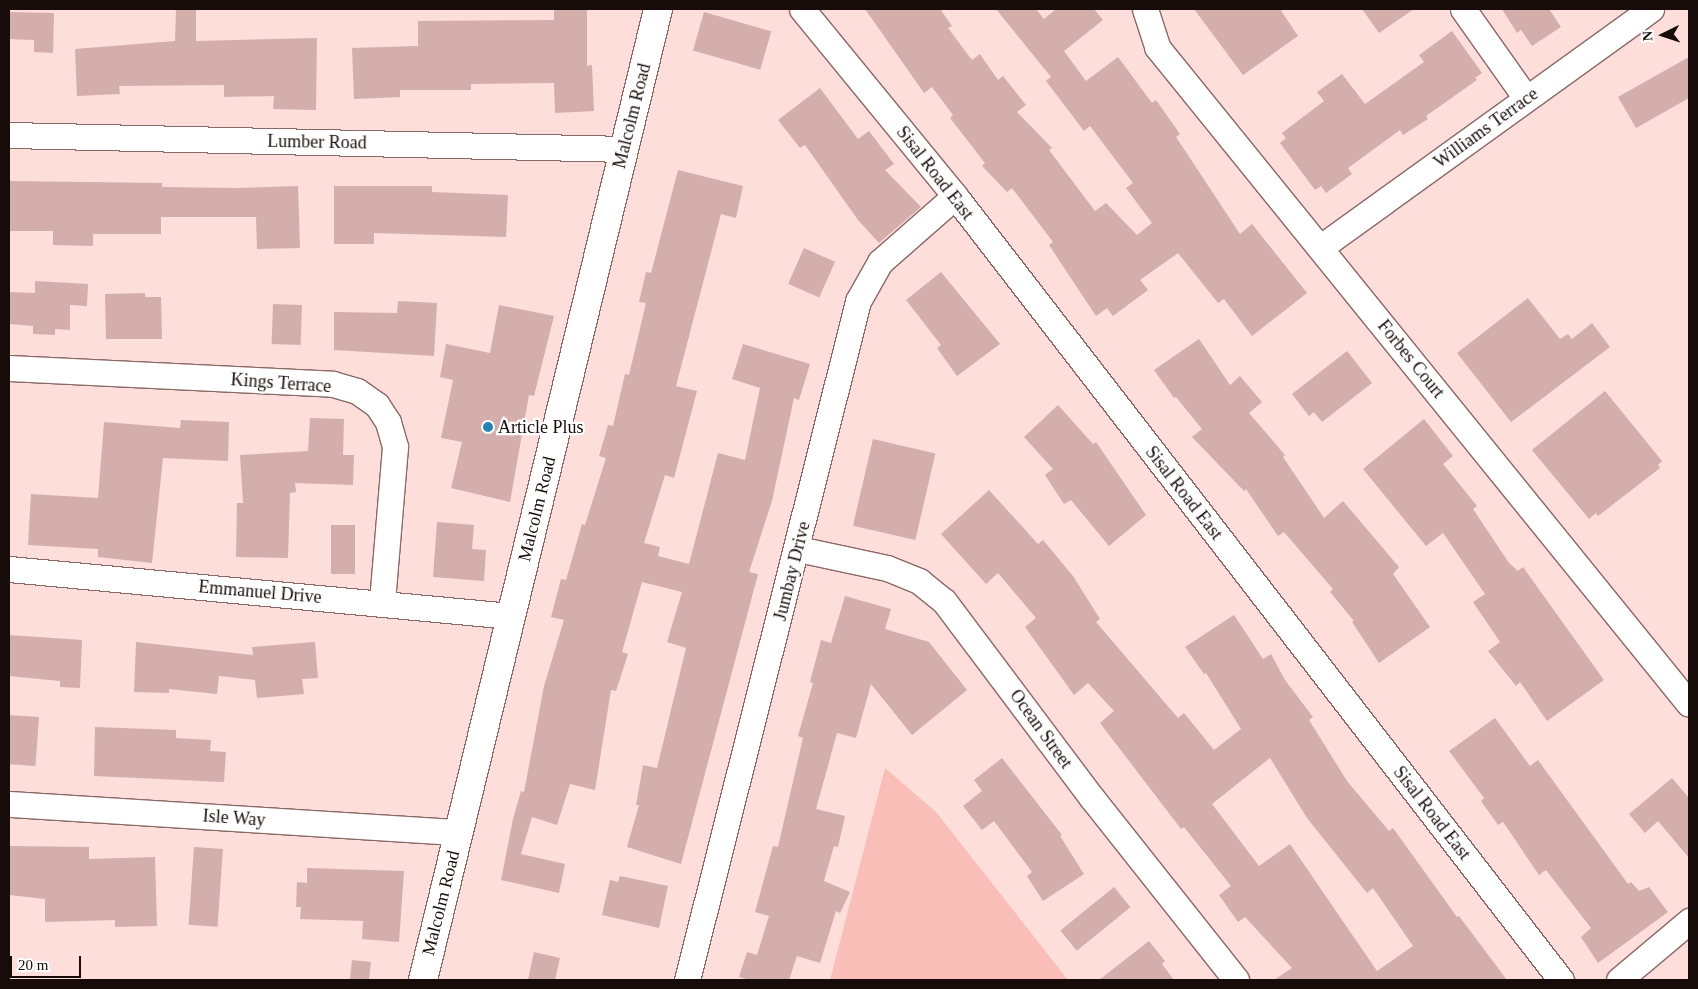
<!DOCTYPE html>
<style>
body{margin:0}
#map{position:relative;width:1698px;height:989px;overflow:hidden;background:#fddeda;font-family:"Times New Roman",serif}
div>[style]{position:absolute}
.green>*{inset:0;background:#fabeb9}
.building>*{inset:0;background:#d4aeaa;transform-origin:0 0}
.roads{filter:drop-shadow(1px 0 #8b6865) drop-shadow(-1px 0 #8b6865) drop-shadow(0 1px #8b6865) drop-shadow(0 -1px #8b6865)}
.minor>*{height:25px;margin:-12.5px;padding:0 12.5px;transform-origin:12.5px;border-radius:12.5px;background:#fff}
.tertiary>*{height:28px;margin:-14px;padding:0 14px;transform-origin:14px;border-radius:14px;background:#fff}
.dots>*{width:14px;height:14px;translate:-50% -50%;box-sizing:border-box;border:2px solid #fff;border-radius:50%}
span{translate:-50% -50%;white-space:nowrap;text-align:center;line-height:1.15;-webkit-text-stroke:4.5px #fff;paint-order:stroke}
.street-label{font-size:18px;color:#180c0b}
.poi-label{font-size:18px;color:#180c0b}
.left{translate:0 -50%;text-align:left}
.frame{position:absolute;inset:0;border:10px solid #180c0b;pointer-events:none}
.north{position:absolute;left:1638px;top:10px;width:50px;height:50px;-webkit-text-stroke:4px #fff;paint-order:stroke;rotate:266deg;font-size:14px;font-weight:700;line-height:20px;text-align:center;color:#180c0b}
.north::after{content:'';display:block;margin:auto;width:18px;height:22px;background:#180c0b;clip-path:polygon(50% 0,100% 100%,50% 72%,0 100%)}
.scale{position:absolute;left:10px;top:956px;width:71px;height:22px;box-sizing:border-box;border:2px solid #180c0b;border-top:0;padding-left:6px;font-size:15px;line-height:18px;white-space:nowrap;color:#180c0b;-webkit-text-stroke:4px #fff;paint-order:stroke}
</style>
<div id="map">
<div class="green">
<div style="clip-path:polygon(885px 768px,936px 812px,1068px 980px,830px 980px)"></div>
</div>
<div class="building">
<div style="clip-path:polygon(176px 9px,196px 9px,196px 41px,317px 38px,316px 110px,273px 109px,274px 96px,224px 97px,224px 85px,119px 86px,120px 94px,77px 96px,75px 49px,175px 41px)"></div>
<div style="clip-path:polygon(554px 9px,587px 9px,587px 66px,592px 65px,594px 111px,555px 113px,554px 83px,471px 84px,471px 90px,400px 90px,400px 97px,354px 99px,352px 48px,418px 46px,418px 21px,554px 20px)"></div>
<div style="clip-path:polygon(865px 9px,940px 9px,952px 26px,948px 28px,972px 60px,980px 54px,998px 80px,1003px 76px,1026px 105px,1017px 112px,1052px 148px,1049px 150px,1095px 211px,1106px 203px,1137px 235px,1152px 223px,1126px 188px,1133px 183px,1090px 126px,1084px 131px,1046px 81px,1051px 77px,996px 9px,1036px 9px,1044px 19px,1056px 9px,1094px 9px,1103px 20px,1064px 51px,1086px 81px,1118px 57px,1152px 103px,1156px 100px,1180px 134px,1176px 137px,1240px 234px,1252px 224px,1307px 293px,1252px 336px,1224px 299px,1218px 303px,1178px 253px,1140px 280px,1148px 290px,1113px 316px,1107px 308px,1096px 316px,1049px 245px,1053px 242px,1012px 188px,1007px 192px,982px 166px,985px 163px,950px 118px,953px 115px,932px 87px,924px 93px)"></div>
<div style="clip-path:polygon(1194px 9px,1280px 9px,1298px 36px,1243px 75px)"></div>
<div style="clip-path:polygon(1362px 9px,1414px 9px,1379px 33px)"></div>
<div style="clip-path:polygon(1502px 9px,1549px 9px,1561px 27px,1532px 46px,1521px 30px,1517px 33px)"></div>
<div style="clip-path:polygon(9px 12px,54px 13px,53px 53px,34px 52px,34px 40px,9px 39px)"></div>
<div style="left:704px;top:12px;width:70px;height:40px;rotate:16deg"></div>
<div style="clip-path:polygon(1452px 31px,1482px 73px,1475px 78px,1477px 80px,1426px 116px,1428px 119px,1403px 135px,1400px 130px,1348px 168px,1352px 174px,1326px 193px,1321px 186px,1315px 190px,1280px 143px,1286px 138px,1282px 133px,1324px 101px,1317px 92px,1342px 74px,1365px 104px,1424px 62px,1419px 55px)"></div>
<div style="clip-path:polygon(1689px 57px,1689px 98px,1636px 128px,1618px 97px)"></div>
<div style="clip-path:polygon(820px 88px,858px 139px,869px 131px,894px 164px,885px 170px,921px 207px,879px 243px,858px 220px,805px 145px,800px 148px,778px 120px)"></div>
<div style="clip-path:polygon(678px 170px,743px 186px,736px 218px,721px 214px,676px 386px,697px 391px,674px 478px,665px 475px,644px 543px,660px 547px,658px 556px,689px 564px,718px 453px,745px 460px,760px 388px,732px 379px,743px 344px,810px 364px,799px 400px,794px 398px,772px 501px,749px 572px,758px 574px,681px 864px,627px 847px,639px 805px,636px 805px,643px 765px,657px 768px,686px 648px,667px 642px,682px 592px,642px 582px,622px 652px,628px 654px,616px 691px,611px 690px,595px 790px,570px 784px,557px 825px,532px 817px,521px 854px,565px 864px,559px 893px,501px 880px,513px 819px,521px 791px,524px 792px,544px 686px,564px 620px,551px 617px,561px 579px,566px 580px,582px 524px,585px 525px,606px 458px,599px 456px,608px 425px,613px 426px,625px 374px,629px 375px,646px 303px,639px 302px,646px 272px,651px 273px)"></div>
<div style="clip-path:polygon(9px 181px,162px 183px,162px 187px,237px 188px,298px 186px,300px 248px,257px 249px,256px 217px,161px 217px,161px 234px,93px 234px,93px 246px,53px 245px,53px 231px,9px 231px)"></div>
<div style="clip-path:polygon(334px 186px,432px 186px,432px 192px,508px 195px,506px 237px,374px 233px,374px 244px,334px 244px)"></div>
<div style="left:804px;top:248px;width:34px;height:39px;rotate:24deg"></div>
<div style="clip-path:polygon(941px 272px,1000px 344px,957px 376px,937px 348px,941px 345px,906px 300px)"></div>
<div style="clip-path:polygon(35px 281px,88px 284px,87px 306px,70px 305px,70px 330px,55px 329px,55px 335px,33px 334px,33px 326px,9px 324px,9px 292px,35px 293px)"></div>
<div style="clip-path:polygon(145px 293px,145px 297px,161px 297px,162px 339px,106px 339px,105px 294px)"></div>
<div style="clip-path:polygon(1528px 298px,1560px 339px,1568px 334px,1572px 339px,1592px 323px,1610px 347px,1511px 422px,1457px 353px)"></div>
<div style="clip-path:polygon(398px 301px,437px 303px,434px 356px,334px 350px,334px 312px,397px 313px)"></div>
<div style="left:273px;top:304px;width:29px;height:40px;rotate:2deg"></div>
<div style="clip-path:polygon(499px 305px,554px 316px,534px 396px,529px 395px,510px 502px,451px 488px,462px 442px,441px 438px,453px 380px,440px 377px,446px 344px,490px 353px)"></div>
<div style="clip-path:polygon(1199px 339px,1230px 385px,1240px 376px,1262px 402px,1249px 413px,1285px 455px,1283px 457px,1324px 518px,1343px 501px,1399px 567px,1393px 574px,1430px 627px,1379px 663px,1352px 622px,1354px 621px,1330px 592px,1333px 589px,1284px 532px,1278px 536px,1246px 489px,1244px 491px,1192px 437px,1202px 429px,1176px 397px,1174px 398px,1154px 370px)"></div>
<div style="clip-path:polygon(1347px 351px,1372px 383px,1322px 422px,1314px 412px,1309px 416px,1292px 394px)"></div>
<div style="clip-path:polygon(1605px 391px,1662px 461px,1658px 465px,1660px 468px,1598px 516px,1596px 513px,1589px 519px,1532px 450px)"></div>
<div style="clip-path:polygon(1058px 405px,1093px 444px,1096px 442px,1146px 515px,1109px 546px,1071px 500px,1064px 504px,1045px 475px,1053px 469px,1024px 437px)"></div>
<div style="clip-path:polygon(310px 418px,344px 419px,343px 455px,354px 455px,353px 485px,295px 483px,296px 492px,290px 493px,288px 558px,236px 557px,237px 503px,243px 503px,240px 455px,308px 451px)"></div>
<div style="clip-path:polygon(1424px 419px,1453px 456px,1443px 464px,1477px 506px,1473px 509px,1509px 563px,1518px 571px,1523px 567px,1604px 680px,1547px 721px,1520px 682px,1516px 686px,1488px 651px,1500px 642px,1473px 602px,1485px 594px,1443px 533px,1426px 546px,1363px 469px)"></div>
<div style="clip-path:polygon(181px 420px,229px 422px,228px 461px,163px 458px,152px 563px,98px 557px,98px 549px,28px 545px,31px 494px,98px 498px,104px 422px,180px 428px)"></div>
<div style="left:873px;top:439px;width:64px;height:89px;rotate:13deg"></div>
<div style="clip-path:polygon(evenodd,989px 490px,1038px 544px,1043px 540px,1073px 576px,1100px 619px,1096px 622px,1178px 718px,1184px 713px,1214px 750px,1241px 729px,1206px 673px,1204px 674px,1185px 647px,1234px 615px,1263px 659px,1271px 654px,1285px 680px,1313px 717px,1309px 720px,1347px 781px,1389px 831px,1393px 828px,1457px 917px,1459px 916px,1507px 980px,1274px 980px,1292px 968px,1245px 917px,1238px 922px,1219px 895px,1231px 886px,1184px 827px,1181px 829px,1100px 723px,1114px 711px,1088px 683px,1074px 695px,1025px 627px,1036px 618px,998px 573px,986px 584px,941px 534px,989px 490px,1270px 758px,1307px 818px,1367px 893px,1373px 888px,1413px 946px,1377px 971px,1290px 844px,1259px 866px,1212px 804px,1270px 758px)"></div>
<div style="clip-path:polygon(437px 522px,474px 525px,472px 549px,486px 550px,484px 581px,433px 577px)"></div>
<div style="left:331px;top:525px;width:24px;height:49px"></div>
<div style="clip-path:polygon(845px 596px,891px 609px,885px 629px,929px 642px,967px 690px,912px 735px,871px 684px,856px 738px,837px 733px,816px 809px,845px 816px,838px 847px,834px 846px,824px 881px,850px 892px,840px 913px,836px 911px,820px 963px,797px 956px,789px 980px,750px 980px,739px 977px,747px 952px,757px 955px,769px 916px,755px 912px,773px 846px,778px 847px,803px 738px,798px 736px,813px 683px,810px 682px,821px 640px,831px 643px)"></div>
<div style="clip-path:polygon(9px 635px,82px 640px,80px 688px,60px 687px,60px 681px,9px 676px)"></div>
<div style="clip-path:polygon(136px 642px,253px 655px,252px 647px,315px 642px,318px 678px,302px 679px,304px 694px,257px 698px,255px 680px,219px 676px,217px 694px,169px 689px,169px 693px,134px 692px)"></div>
<div style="left:9px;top:715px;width:30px;height:49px;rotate:4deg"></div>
<div style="clip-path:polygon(1495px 718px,1530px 766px,1538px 760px,1628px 884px,1631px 882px,1639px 891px,1649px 887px,1668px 912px,1598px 963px,1581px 937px,1591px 928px,1546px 870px,1539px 875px,1503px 822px,1498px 825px,1481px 801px,1484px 798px,1449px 751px)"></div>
<div style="clip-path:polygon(95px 727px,176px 730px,176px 738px,211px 740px,210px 751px,226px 752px,224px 782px,94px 776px)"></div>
<div style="clip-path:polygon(1002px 758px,1062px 835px,1060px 836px,1084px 874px,1043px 901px,1027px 876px,1032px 872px,994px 821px,982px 830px,963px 806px,982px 791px,974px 780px)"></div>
<div style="clip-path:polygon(1672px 778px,1689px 798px,1689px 858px,1658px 821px,1645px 833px,1629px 814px)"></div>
<div style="clip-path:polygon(9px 846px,89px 847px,89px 859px,155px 857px,157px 926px,115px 927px,115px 920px,45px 922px,45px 899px,9px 895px)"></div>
<div style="left:194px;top:847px;width:29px;height:78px;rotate:4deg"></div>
<div style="clip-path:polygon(307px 868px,404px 871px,399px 942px,362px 939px,363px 921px,300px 919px,301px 907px,296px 907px,297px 882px,307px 883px)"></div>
<div style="clip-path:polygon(620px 876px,668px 886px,659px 928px,602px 915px,610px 880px,618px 882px)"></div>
<div style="left:1114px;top:887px;width:26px;height:69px;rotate:51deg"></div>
<div style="clip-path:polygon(1149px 941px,1165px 961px,1162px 964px,1174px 980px,1099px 980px)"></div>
<div style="clip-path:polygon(534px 952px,560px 958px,555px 980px,528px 980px)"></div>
<div style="left:352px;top:960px;width:19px;height:20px;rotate:6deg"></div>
</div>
<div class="roads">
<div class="minor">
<div style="left:802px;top:9px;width:242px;rotate:50.7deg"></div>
<div style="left:955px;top:196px;width:991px;rotate:52.3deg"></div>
<div style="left:1145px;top:9px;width:40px;rotate:72deg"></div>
<div style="left:1157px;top:47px;width:845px;rotate:51deg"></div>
<div style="left:1463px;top:9px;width:109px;rotate:54.7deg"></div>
<div style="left:9px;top:135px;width:615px;rotate:1.3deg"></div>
<div style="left:1321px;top:247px;width:407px;rotate:-35.8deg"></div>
<div style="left:9px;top:368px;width:324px;rotate:2.8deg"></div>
<div style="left:333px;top:384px;width:25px;rotate:16deg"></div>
<div style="left:357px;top:391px;width:24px;rotate:35deg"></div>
<div style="left:377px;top:405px;width:20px;rotate:57deg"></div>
<div style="left:388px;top:422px;width:26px;rotate:74deg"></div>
<div style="left:395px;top:447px;width:157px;rotate:94.8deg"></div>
<div style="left:798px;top:549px;width:91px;rotate:12.1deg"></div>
<div style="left:887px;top:568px;width:35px;rotate:22deg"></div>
<div style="left:919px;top:581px;width:32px;rotate:39deg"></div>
<div style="left:944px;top:601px;width:246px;rotate:53.1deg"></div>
<div style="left:1092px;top:798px;width:232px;rotate:51.6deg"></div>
<div style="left:9px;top:569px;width:504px;rotate:5.35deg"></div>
<div style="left:9px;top:804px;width:450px;rotate:3.6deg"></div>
<div style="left:687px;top:980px;width:700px;rotate:-75.86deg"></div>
<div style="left:858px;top:301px;width:45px;rotate:-60.6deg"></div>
<div style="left:880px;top:262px;width:100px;rotate:-41.3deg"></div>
<div style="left:1619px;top:980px;width:92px;rotate:-40.1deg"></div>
</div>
<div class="tertiary">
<div style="left:423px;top:980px;width:999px;rotate:-76.39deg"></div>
</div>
</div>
<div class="dots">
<div style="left:488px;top:427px;background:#2783b0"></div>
</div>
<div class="street-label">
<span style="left:632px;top:116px;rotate:-76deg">Malcolm Road</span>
<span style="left:1486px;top:128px;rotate:-36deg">Williams Terrace</span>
<span style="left:317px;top:142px;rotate:1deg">Lumber Road</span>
<span style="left:935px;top:173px;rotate:52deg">Sisal Road East</span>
<span style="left:1411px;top:359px;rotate:51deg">Forbes Court</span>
<span style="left:281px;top:383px;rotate:4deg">Kings Terrace</span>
<span style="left:1184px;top:493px;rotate:52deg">Sisal Road East</span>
<span style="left:537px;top:509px;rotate:-76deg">Malcolm Road</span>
<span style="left:792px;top:571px;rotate:-76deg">Jumbay Drive</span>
<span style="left:260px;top:592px;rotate:5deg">Emmanuel Drive</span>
<span style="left:1041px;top:729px;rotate:54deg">Ocean Street</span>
<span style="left:1432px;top:813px;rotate:52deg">Sisal Road East</span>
<span style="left:234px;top:818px;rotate:4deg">Isle Way</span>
<span style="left:441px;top:903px;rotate:-76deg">Malcolm Road</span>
</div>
<div class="poi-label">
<span class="left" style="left:498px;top:427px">Article Plus</span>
</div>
<div class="frame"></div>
<div class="north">N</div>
<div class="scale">20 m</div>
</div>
